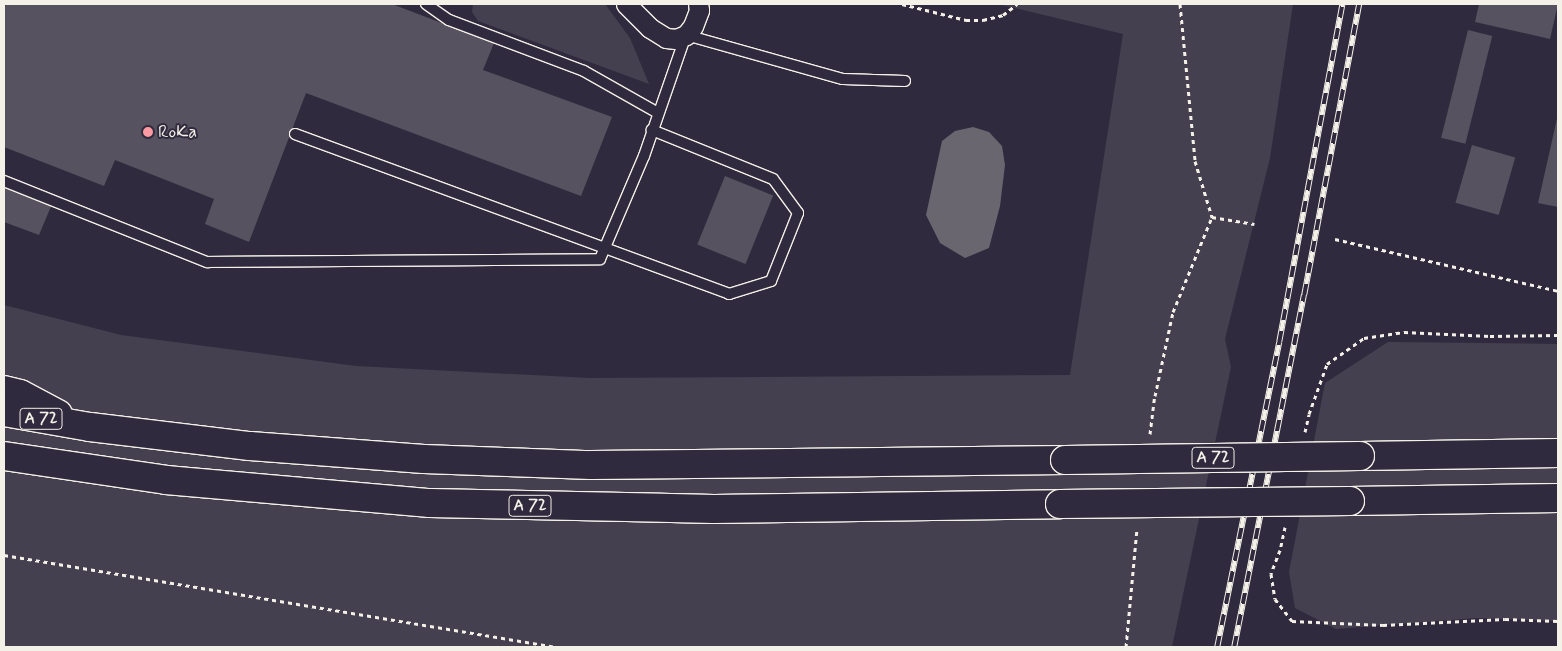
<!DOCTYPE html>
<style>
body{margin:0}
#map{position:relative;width:1562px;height:651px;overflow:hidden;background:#2f2a3d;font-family:Mynerve,sans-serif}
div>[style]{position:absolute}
.green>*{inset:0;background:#454050}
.water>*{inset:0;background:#6a6670}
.building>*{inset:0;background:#56525f;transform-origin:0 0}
.path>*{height:3px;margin-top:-1.5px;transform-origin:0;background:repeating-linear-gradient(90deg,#f4f1e8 0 4px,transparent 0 8px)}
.roads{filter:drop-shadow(1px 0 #f4f1e8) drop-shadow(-1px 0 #f4f1e8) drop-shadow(0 1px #f4f1e8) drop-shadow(0 -1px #f4f1e8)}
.service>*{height:10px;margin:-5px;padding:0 5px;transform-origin:5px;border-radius:5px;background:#2f2a3d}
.minor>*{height:19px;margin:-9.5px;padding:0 9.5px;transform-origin:9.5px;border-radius:9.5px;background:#2f2a3d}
.motorway>*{height:28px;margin:-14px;padding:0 14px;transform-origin:14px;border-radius:14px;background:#2f2a3d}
.rail>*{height:5.5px;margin-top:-2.75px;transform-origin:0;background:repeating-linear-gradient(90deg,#2f2a3d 0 11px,#f4f1e8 0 22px);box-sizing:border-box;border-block:1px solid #f4f1e8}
.bridges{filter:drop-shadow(1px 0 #f4f1e8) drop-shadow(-1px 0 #f4f1e8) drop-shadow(0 1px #f4f1e8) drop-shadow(0 -1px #f4f1e8)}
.motorway-bridge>*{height:28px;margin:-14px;padding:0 14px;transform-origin:14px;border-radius:14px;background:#2f2a3d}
.dots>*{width:14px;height:14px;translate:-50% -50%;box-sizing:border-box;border:2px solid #2f2a3d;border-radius:50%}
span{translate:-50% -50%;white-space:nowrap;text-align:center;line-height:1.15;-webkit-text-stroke:4px #2f2a3d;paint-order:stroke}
.shield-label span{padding:1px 4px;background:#2f2a3d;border:1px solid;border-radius:4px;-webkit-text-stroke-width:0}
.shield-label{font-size:16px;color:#f4f1e8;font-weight:700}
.poi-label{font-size:18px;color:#f4f1e8}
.left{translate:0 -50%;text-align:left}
.frame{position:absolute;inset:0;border:5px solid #f4f1e8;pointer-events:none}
</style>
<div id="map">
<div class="green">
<div style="clip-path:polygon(473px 4px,605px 4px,630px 38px,649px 84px,478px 21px,472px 12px)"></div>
<div style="clip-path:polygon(998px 4px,1293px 4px,1270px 158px,1225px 339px,1231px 367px,1172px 647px,4px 647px,4px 305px,121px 335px,356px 366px,590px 378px,1070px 375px,1123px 34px)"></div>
<div style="clip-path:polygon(1388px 342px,1558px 344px,1558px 621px,1476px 618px,1336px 629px,1295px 608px,1289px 572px,1325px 383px)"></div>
</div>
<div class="water">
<div style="clip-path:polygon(973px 127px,989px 132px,1002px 146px,1005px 165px,1000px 206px,989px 248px,965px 258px,940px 243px,926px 215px,942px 141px,955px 131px)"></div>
</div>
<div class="building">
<div style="clip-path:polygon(6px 4px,392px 4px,494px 43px,483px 70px,612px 117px,581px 196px,306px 93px,249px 242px,205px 224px,214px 199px,115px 160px,104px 186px,4px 147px,4px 10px)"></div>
<div style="clip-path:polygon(1479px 4px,1558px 4px,1550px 39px,1475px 22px)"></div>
<div style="left:1468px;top:30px;width:25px;height:111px;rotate:14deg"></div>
<div style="clip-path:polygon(1558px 114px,1558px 207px,1538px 203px)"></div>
<div style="left:1472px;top:145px;width:45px;height:60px;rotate:16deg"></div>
<div style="left:725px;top:176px;width:52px;height:74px;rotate:22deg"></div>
<div style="clip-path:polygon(4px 186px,52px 204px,39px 235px,4px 222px)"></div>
</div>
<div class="path">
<div style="left:902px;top:4px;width:66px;rotate:14deg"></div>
<div style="left:966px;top:20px;width:17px"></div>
<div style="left:983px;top:20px;width:21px;rotate:-14deg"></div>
<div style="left:1003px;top:15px;width:18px;rotate:-38deg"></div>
<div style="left:1180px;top:4px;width:158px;rotate:84.5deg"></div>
<div style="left:1195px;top:161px;width:59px;rotate:73.1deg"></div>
<div style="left:1212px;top:217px;width:43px;rotate:9.5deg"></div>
<div style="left:1335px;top:239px;width:229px;rotate:13.1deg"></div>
<div style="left:1305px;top:432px;width:18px;rotate:-77deg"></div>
<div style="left:1309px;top:414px;width:53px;rotate:-70.2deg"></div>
<div style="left:1327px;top:364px;width:45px;rotate:-35.1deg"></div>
<div style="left:1364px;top:338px;width:40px;rotate:-8.5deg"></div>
<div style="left:1404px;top:332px;width:86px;rotate:2.7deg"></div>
<div style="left:1490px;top:336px;width:68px;rotate:-0.8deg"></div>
<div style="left:1150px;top:434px;width:38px;rotate:-83deg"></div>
<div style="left:1155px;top:396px;width:86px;rotate:-77.9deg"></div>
<div style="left:1173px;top:312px;width:103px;rotate:-67.7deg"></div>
<div style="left:1285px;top:527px;width:24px;rotate:102deg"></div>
<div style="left:1280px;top:550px;width:26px;rotate:111deg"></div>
<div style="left:1271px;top:574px;width:25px;rotate:81deg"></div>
<div style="left:1275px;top:599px;width:28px;rotate:52deg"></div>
<div style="left:1292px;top:621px;width:91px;rotate:2.5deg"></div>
<div style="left:1383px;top:625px;width:122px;rotate:-2.8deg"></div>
<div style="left:1505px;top:619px;width:53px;rotate:2.2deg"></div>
<div style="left:4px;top:555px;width:560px;rotate:9.46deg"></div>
<div style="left:1126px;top:647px;width:119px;rotate:-84.7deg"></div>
</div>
<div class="roads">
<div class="service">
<div style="left:426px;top:4px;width:28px;rotate:35deg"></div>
<div style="left:449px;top:20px;width:144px;rotate:20.7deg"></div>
<div style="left:584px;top:71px;width:85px;rotate:29.6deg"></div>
<div style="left:295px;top:134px;width:463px;rotate:20.2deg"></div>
<div style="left:729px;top:294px;width:44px;rotate:-17.2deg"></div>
<div style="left:771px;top:281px;width:73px;rotate:-68.3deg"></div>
<div style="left:798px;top:213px;width:42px;rotate:-126.3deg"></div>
<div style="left:773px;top:179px;width:131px;rotate:-158deg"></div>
<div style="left:4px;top:181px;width:219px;rotate:21.8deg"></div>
<div style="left:207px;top:262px;width:393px;rotate:-0.4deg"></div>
<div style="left:600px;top:259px;width:112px;rotate:-66.9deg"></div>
<div style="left:644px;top:156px;width:128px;rotate:-70.9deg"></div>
<div style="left:686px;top:35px;width:163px;rotate:15.7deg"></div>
<div style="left:843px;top:79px;width:62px;rotate:1.8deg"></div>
</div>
<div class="minor">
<div style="left:626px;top:4px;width:34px;rotate:45deg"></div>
<div style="left:650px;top:28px;width:19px;rotate:32deg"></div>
<div style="left:666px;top:38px;width:10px;rotate:6deg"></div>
<div style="left:676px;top:39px;width:11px;rotate:-22deg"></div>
<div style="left:686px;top:35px;width:11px;rotate:-52deg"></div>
<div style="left:693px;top:26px;width:17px;rotate:-69deg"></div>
<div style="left:699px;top:10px;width:6px;rotate:-99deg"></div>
</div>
<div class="motorway">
<div style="left:4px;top:390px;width:16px;rotate:14deg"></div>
<div style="left:20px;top:394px;width:43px;rotate:27.8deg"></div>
<div style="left:4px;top:412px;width:87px;rotate:9.9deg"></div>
<div style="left:90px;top:427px;width:161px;rotate:6.8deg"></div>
<div style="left:250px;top:446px;width:174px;rotate:4.3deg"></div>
<div style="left:424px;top:459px;width:167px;rotate:2.1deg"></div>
<div style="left:591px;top:465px;width:474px;rotate:-0.6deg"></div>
<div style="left:4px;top:456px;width:164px;rotate:8.4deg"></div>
<div style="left:166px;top:480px;width:265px;rotate:5deg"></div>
<div style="left:430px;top:503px;width:284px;rotate:1.2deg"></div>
<div style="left:714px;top:509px;width:346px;rotate:-0.8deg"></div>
<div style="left:1360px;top:456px;width:198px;rotate:-0.9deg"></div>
<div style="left:1350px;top:501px;width:208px;rotate:-0.8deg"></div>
</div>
</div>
<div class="rail">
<div style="left:1217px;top:647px;width:311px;rotate:-78.5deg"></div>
<div style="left:1279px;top:342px;width:344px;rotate:-79.4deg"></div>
<div style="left:1234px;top:647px;width:359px;rotate:-78.8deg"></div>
<div style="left:1304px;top:295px;width:296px;rotate:-79.3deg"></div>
</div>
<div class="bridges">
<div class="motorway-bridge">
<div style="left:1065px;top:460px;width:295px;rotate:-0.8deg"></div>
<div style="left:1060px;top:504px;width:290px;rotate:-0.6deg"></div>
</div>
</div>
<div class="dots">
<div style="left:148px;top:132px;background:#ff9aa2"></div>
</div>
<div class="shield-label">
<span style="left:41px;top:419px">A 72</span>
<span style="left:1213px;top:458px">A 72</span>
<span style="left:530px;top:506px">A 72</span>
</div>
<div class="poi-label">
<span class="left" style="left:158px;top:132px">RoKa</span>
</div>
<div class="frame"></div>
</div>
